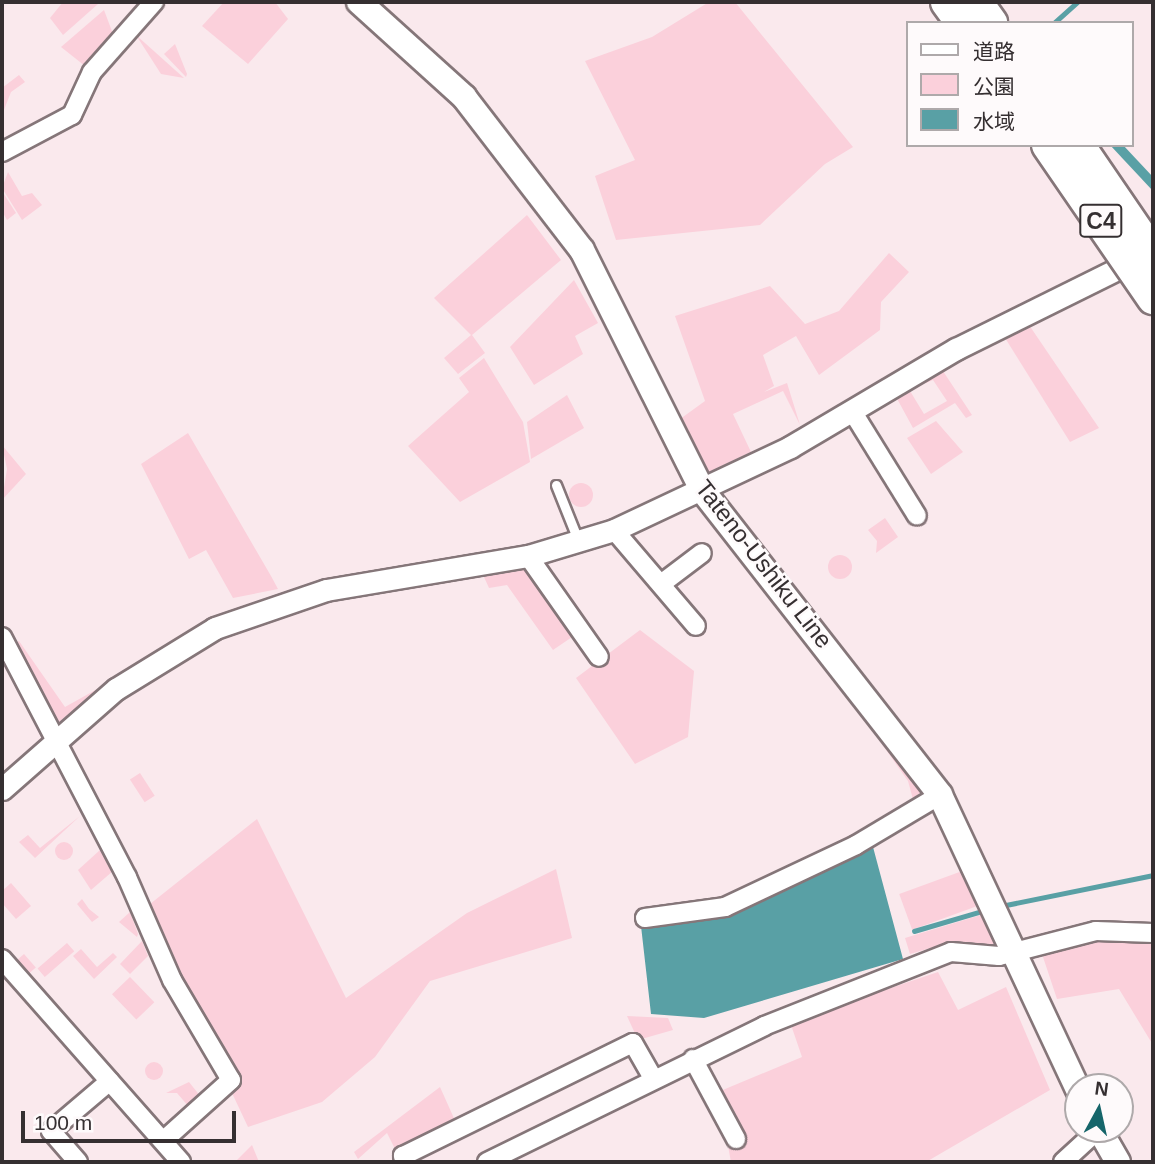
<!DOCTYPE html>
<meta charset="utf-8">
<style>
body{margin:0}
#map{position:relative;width:1155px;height:1164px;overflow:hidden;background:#fae9ed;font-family:Arial,"Noto Sans JP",sans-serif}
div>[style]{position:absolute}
.green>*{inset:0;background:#fbd0db;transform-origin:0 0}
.round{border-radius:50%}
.water>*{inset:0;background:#59a0a5}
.stream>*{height:4.5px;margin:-2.25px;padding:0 2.25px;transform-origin:2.25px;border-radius:2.25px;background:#59a0a5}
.roads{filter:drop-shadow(2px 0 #857679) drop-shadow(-2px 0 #857679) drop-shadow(0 2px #857679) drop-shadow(0 -2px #857679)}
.service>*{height:9px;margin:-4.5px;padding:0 4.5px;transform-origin:4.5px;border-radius:4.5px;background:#fff}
.minor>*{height:18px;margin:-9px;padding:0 9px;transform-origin:9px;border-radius:9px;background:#fff}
.tertiary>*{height:21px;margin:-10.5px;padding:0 10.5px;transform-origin:10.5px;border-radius:10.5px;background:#fff}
.secondary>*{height:24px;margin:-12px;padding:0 12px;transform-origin:12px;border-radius:12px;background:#fff}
.motorway>*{height:32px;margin:-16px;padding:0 16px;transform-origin:16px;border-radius:16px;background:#fff}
.bridges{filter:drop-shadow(2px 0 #857679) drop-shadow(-2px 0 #857679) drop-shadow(0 2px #857679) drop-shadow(0 -2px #857679)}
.motorway-bridge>*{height:32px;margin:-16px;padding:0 16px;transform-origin:16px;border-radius:16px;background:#fff}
span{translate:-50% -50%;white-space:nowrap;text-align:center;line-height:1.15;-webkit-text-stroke:5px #fefafb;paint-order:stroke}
.shield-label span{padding:2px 5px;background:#fefafb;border:2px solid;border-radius:5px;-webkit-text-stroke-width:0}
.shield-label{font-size:23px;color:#352f31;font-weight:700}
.street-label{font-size:24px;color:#352f31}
.frame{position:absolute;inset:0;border:4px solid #352f31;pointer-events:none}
.legend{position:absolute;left:906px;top:21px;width:228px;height:126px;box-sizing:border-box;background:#fefafb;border:2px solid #aea9aa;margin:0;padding:9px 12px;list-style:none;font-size:21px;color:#352f31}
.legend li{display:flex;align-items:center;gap:14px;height:35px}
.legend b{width:35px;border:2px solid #aea9aa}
.north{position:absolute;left:1064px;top:1073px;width:70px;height:70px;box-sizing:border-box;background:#fefafb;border:2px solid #aea9aa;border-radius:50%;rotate:8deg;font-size:19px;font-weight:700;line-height:28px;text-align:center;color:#352f31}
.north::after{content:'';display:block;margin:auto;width:24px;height:32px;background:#16656a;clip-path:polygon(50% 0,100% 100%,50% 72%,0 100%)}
.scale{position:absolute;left:21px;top:1111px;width:215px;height:32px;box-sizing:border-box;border:4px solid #352f31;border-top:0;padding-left:9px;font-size:21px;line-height:24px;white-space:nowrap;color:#352f31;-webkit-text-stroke:5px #fefafb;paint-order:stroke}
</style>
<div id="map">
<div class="green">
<div style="clip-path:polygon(63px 2px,96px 2px,98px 4px,63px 35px,50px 18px)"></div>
<div style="clip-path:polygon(224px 2px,275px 2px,288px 19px,248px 64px,202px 26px)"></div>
<div style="clip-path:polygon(709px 2px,735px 2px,853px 147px,825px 164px,760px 225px,616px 240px,595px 176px,635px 160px,585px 61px,652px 37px)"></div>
<div style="clip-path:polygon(104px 10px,113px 34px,85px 66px,61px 47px)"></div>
<div style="clip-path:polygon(136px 35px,184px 78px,161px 74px)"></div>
<div style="clip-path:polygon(175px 44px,187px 74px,186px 77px,164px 54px)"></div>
<div style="clip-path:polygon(19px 75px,25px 82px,11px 92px,2px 115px,2px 88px)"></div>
<div style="clip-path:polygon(8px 172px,22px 196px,32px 193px,42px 205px,22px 220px,2px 188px)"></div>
<div style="clip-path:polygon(2px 191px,16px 213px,7px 220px,2px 211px)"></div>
<div style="clip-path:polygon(527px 215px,561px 260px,472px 335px,485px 353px,458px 374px,444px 358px,471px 335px,434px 298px)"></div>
<div style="clip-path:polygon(889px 253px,909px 272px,881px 302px,880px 330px,819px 375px,796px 336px,763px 355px,774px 386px,764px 392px,787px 383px,800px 425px,783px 391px,733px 414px,751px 452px,709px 472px,696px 464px,676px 422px,705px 401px,675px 316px,770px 286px,805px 324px,839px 311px)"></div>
<div style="clip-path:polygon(574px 280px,598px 323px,575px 336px,583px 354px,534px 385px,510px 347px)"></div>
<div style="clip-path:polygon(1027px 322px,1099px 428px,1070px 442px,1002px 333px)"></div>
<div style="clip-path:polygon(484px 358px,523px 422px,530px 462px,460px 502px,408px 446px,469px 392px,459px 378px)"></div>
<div style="clip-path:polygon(939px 365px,972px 415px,966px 418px,955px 403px,913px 428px,895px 395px,907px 386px,924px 414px,947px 401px,933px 380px,926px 383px,922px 377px)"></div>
<div style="clip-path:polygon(567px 395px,584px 428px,531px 459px,527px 422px)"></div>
<div style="clip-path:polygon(936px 421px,963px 452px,931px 474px,907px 438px)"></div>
<div style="clip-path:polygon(188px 433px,271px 576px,278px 589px,233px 598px,206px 550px,189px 559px,141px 464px)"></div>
<div style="clip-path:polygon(2px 445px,26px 474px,2px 500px,7px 469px)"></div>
<div class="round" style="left:569px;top:483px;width:24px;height:24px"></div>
<div style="clip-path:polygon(885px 518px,898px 537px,876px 553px,877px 541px,868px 530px)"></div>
<div class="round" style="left:828px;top:555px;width:24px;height:24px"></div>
<div style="clip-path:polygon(528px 566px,575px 635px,553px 650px,507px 585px,489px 588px,484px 577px)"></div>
<div style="clip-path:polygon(640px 630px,694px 671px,688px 737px,635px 764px,576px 678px)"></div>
<div style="clip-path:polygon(19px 641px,65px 707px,99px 688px,58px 723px,48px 723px,12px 645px)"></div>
<div style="clip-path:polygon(834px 676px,933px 796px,914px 803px,908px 781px)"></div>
<div style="left:140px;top:773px;width:27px;height:12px;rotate:57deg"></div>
<div style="clip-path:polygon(80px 816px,35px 858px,19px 842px,28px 835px,40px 848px)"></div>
<div style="clip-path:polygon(257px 819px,346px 998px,467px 913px,556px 869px,572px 938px,430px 981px,375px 1057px,322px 1102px,248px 1127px,145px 908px)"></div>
<div class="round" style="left:55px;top:842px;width:18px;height:18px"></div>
<div style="clip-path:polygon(100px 850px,113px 871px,91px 890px,78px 870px)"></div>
<div style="left:965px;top:870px;width:38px;height:70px;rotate:70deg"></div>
<div style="clip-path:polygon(11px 883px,31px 906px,16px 919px,2px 903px,2px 891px)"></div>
<div style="clip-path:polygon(82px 899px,89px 909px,99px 917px,92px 922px,77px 904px)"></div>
<div style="clip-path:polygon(130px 912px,138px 934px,137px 937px,119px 922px)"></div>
<div style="clip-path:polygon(984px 914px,995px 945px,944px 944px,910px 954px,905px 938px)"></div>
<div style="clip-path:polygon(142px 941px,148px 956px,130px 974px,120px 964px)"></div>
<div style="clip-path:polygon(1092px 942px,1153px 942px,1153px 1045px,1119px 989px,1057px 999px,1041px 951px)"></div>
<div style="left:67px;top:943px;width:11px;height:39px;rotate:49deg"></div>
<div style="clip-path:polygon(81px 949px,97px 967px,113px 953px,117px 957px,94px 979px,73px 956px)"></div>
<div style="left:24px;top:954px;width:18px;height:11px;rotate:49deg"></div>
<div style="clip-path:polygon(938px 972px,958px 1010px,1006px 987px,1050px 1090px,926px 1162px,731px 1162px,728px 1146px,740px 1138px,718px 1092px,802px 1057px,790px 1022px)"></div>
<div style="left:130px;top:977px;width:35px;height:25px;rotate:46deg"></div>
<div style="clip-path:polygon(627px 1016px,668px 1018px,673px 1030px,638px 1040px)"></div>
<div class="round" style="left:145px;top:1062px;width:18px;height:18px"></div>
<div style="clip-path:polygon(189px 1082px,201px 1097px,189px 1107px,177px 1093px,166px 1093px)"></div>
<div style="clip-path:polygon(440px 1087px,457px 1125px,398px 1155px,387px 1133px,358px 1159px,354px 1152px)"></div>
<div style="clip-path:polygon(252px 1145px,259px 1162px,235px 1162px)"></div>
</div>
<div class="water">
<div style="clip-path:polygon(1110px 145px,1123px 145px,1153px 177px,1153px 191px)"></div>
<div style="clip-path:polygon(873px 847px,903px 959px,704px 1018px,651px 1014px,641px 926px,723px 915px)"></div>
</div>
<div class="stream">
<div style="left:1054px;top:23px;width:31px;rotate:-42deg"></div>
<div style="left:1006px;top:905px;width:150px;rotate:-11.5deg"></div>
<div style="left:914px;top:931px;width:71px;rotate:-16.4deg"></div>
</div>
<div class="roads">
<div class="service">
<div style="left:556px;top:485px;width:59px;rotate:68.2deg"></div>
</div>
<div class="minor">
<div style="left:2px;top:152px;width:79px;rotate:-27.9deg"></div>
<div style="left:72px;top:115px;width:47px;rotate:-65.1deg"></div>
<div style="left:92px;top:72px;width:94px;rotate:-48.5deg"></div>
<div style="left:852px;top:411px;width:123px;rotate:58.2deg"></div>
<div style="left:614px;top:530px;width:126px;rotate:49.5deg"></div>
<div style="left:528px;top:556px;width:123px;rotate:54.9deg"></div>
<div style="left:661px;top:584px;width:51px;rotate:-37.1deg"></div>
<div style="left:2px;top:637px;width:271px;rotate:62.5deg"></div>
<div style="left:127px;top:877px;width:112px;rotate:66.4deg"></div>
<div style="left:172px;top:980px;width:116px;rotate:59.5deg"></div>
<div style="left:231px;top:1080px;width:91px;rotate:138.1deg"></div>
<div style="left:645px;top:918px;width:81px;rotate:-7.8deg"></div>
<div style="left:725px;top:907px;width:145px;rotate:-25.3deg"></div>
<div style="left:856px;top:845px;width:98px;rotate:-30.8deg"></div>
<div style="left:2px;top:959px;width:271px;rotate:48.6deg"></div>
<div style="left:693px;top:1059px;width:91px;rotate:61.7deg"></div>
<div style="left:78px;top:1162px;width:41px;rotate:-131.1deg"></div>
<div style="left:51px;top:1131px;width:77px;rotate:-40.3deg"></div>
<div style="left:406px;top:1162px;width:7px;rotate:-117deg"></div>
<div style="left:403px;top:1156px;width:256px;rotate:-26.2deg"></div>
<div style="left:633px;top:1043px;width:40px;rotate:60.3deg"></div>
<div style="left:487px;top:1162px;width:309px;rotate:-26.1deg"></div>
<div style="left:764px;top:1026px;width:201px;rotate:-21.6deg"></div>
<div style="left:951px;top:952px;width:48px;rotate:4.8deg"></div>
<div style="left:999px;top:956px;width:100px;rotate:-14.5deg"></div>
<div style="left:1096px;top:931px;width:57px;rotate:2deg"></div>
<div style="left:1063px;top:1162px;width:49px;rotate:-42.5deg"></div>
</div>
<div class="tertiary">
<div style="left:2px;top:789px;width:152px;rotate:-41.3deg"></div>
<div style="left:116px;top:689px;width:116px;rotate:-31.6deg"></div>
<div style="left:215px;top:628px;width:117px;rotate:-18.9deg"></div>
<div style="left:326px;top:590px;width:205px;rotate:-9.6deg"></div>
<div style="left:528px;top:556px;width:90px;rotate:-16.8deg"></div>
<div style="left:614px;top:530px;width:195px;rotate:-25.2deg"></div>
<div style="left:790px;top:447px;width:193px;rotate:-30.6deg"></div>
<div style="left:956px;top:349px;width:207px;rotate:-26.4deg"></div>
</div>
<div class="secondary">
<div style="left:359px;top:2px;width:142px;rotate:42.1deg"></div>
<div style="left:464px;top:97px;width:193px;rotate:52.4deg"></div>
<div style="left:582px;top:250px;width:268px;rotate:63.4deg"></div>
<div style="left:702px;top:490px;width:387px;rotate:52deg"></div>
<div style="left:940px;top:795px;width:325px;rotate:64.9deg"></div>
<div style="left:1099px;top:1129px;width:38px;rotate:60deg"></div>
</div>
<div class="motorway">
<div style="left:947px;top:2px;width:26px;rotate:54deg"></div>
<div style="left:976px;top:2px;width:26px;rotate:54deg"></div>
</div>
</div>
<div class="bridges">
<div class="motorway-bridge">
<div style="left:1048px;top:145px;width:186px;rotate:55.5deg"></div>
<div style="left:1078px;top:145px;width:133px;rotate:55.7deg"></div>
</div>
</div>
<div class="shield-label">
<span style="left:1101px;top:221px">C4</span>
</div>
<div class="street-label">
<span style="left:764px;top:564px;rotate:52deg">Tateno-Ushiku Line</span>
</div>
<div class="frame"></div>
<ul class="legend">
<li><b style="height:9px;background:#fff"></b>道路</li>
<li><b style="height:19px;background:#fbd0db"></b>公園</li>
<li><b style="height:19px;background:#59a0a5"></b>水域</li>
</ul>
<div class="north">N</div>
<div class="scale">100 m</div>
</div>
